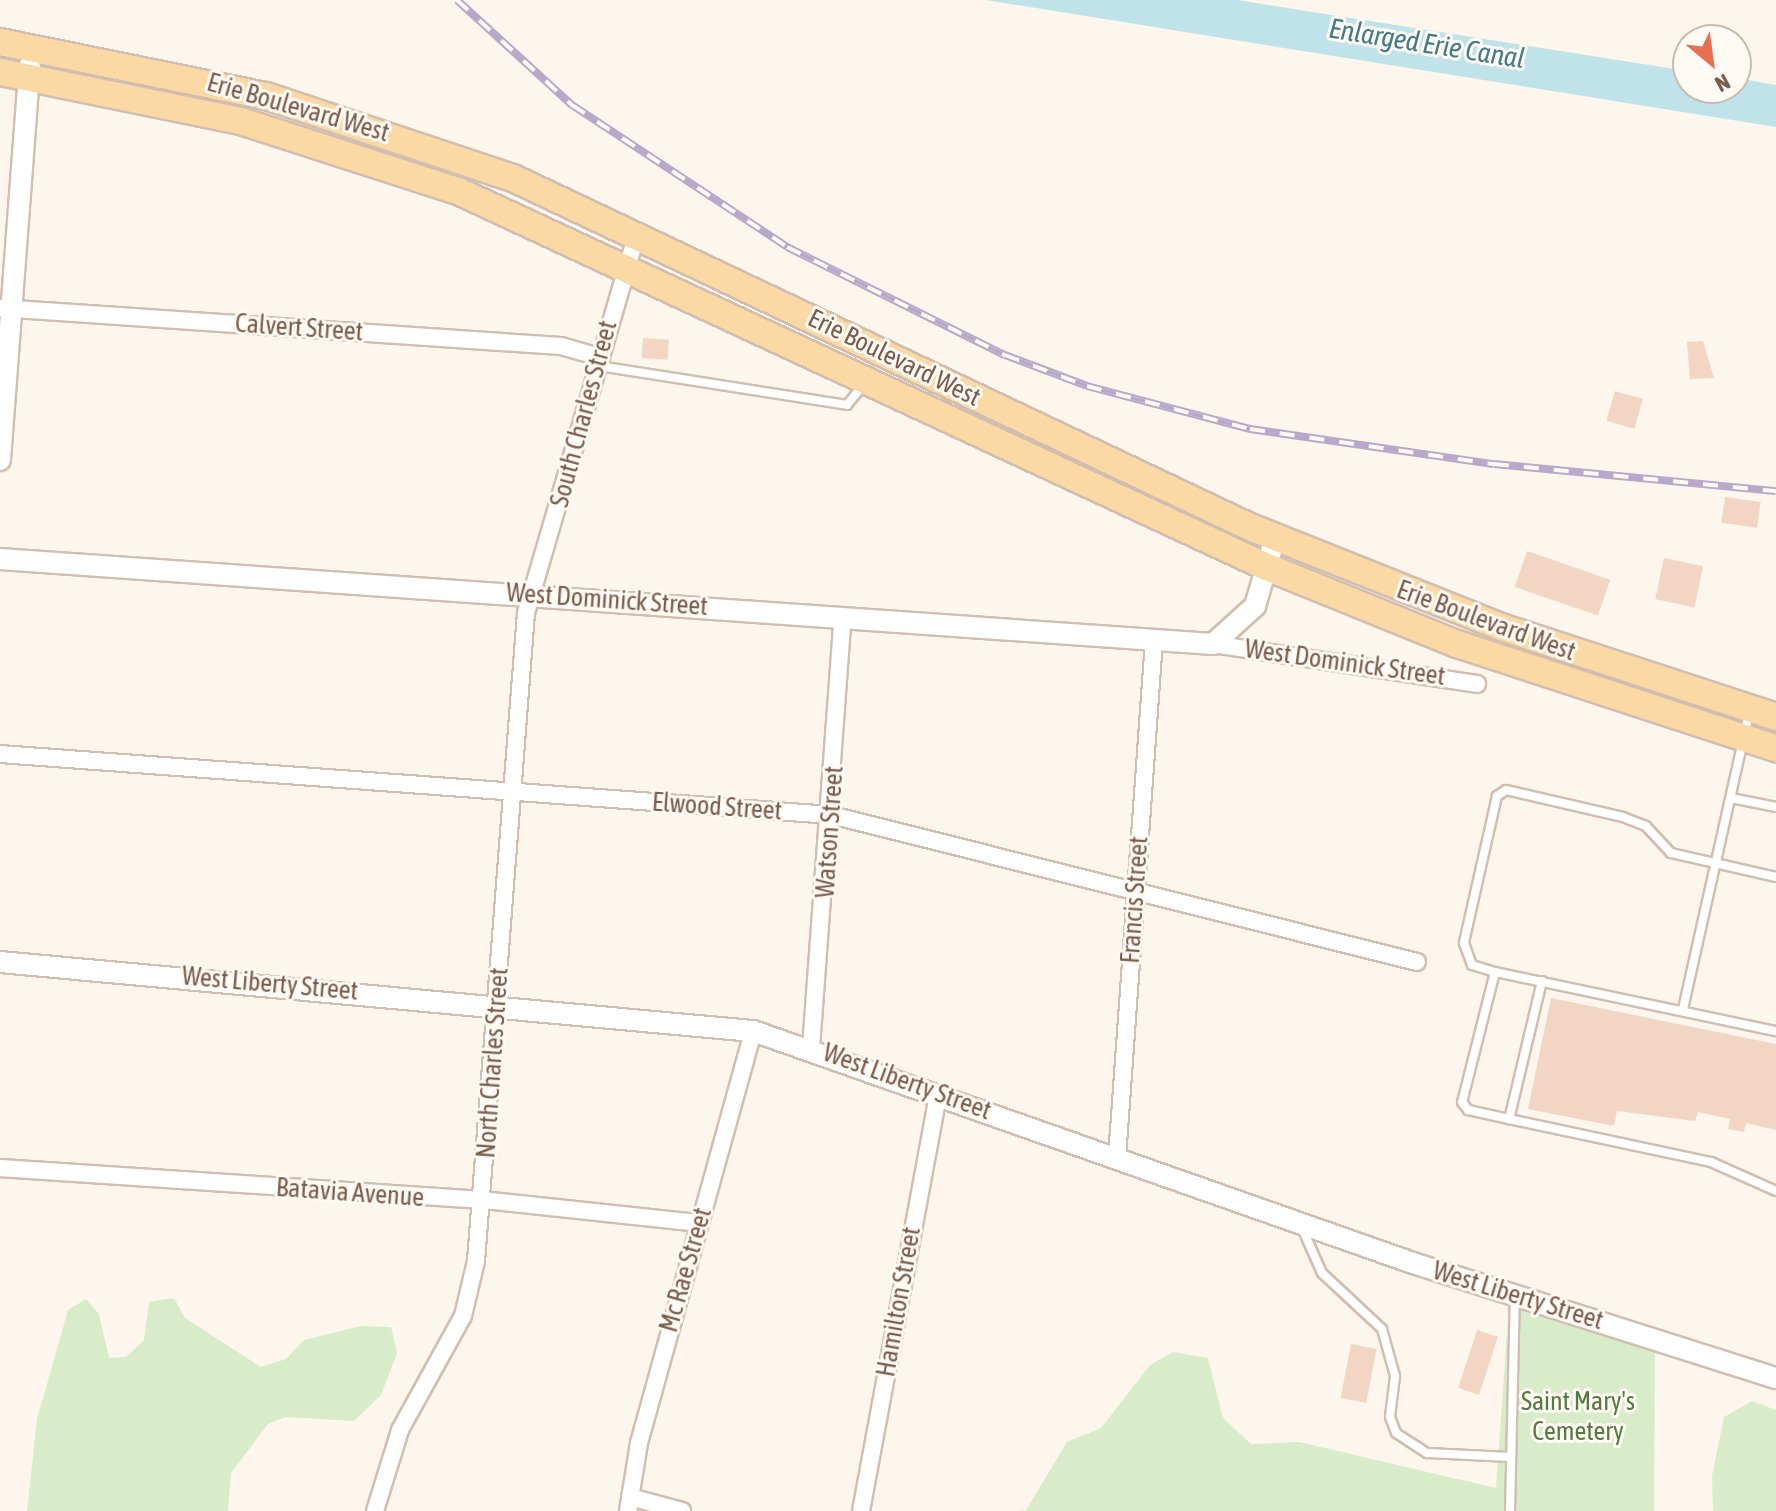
<!DOCTYPE html>
<style>
body{margin:0}
#map{position:relative;width:1776px;height:1511px;overflow:hidden;background:#fdf6ec;font-family:"Asap Condensed",sans-serif}
div>[style]{position:absolute}
.green>*{inset:0;background:#d8ecc9}
.water>*{inset:0;background:#bfe3e8}
.building>*{inset:0;background:#f3d5c3;transform-origin:0 0}
.roads{filter:drop-shadow(2px 0 #d1beb0) drop-shadow(-2px 0 #d1beb0) drop-shadow(0 2px #d1beb0) drop-shadow(0 -2px #d1beb0)}
.service>*{height:8px;margin:-4px;padding:0 4px;transform-origin:4px;border-radius:4px;background:#fff}
.minor>*{height:16px;margin:-8px;padding:0 8px;transform-origin:8px;border-radius:8px;background:#fff}
.tertiary>*{height:20px;margin:-10px;padding:0 10px;transform-origin:10px;border-radius:10px;background:#fff}
.primary>*{height:26px;margin:-13px;padding:0 13px;transform-origin:13px;border-radius:13px;background:#fbd9a5}
.rail>*{height:8px;margin-top:-4px;transform-origin:0;background:repeating-linear-gradient(90deg,#fffaf3 0 15px,#b9a8c9 0 30px);box-sizing:border-box;border-block:2px solid #b9a8c9}
span{translate:-50% -50%;white-space:nowrap;text-align:center;line-height:1.15;-webkit-text-stroke:6px #fffaf3;paint-order:stroke}
.street-label{font-size:26px;color:#7a5c4d}
.park-label{font-size:26px;color:#537a41}
.water-label{font-size:28px;color:#437c86;font-style:italic}
.north{position:absolute;left:1672px;top:24px;width:80px;height:80px;box-sizing:border-box;background:#fffaf3;border:2px solid #cabbb1;border-radius:50%;rotate:151deg;font-size:22px;font-weight:700;line-height:32px;text-align:center;color:#7a5c4d}
.north::after{content:'';display:block;margin:auto;width:28px;height:36px;background:#e76f51;clip-path:polygon(50% 0,100% 100%,50% 72%,0 100%)}
</style>
<div id="map">
<div class="green">
<div style="clip-path:polygon(174px 1298px,185px 1318px,261px 1367px,286px 1359px,304px 1340px,361px 1326px,391px 1327px,397px 1353px,381px 1395px,354px 1421px,285px 1417px,268px 1424px,231px 1473px,228px 1511px,27px 1511px,37px 1419px,68px 1310px,86px 1299px,99px 1314px,109px 1358px,126px 1357px,144px 1340px,149px 1302px)"></div>
<div style="clip-path:polygon(1509px 1305px,1655px 1353px,1654px 1511px,1017px 1511px,1026px 1510px,1067px 1442px,1101px 1428px,1150px 1365px,1173px 1352px,1208px 1358px,1223px 1418px,1251px 1444px,1299px 1442px,1496px 1488px)"></div>
<div style="clip-path:polygon(1752px 1401px,1776px 1410px,1776px 1511px,1713px 1511px,1712px 1476px,1724px 1417px)"></div>
</div>
<div class="water">
<div style="clip-path:polygon(986px 0,1237px 0,1688px 71px,1688px 88px,1736px 88px,1736px 78px,1776px 85px,1776px 127px)"></div>
</div>
<div class="building">
<div style="left:643px;top:338px;width:26px;height:20px;rotate:4deg"></div>
<div style="clip-path:polygon(1703px 341px,1714px 378px,1690px 379px,1687px 342px)"></div>
<div style="left:1615px;top:391px;width:29px;height:31px;rotate:16deg"></div>
<div style="left:1725px;top:497px;width:36px;height:26px;rotate:8deg"></div>
<div style="left:1527px;top:551px;width:88px;height:38px;rotate:19deg"></div>
<div style="left:1664px;top:558px;width:40px;height:42px;rotate:12deg"></div>
<div style="clip-path:polygon(1551px 998px,1776px 1044px,1776px 1130px,1746px 1123px,1744px 1132px,1728px 1129px,1730px 1119px,1698px 1112px,1695px 1121px,1617px 1111px,1614px 1126px,1528px 1109px)"></div>
<div style="left:1477px;top:1330px;width:22px;height:61px;rotate:18deg"></div>
<div style="left:1351px;top:1344px;width:26px;height:55px;rotate:11deg"></div>
</div>
<div class="roads">
<div class="service">
<div style="left:599px;top:366px;width:251px;rotate:8.9deg"></div>
<div style="left:847px;top:405px;width:27px;rotate:-51deg"></div>
<div style="left:1731px;top:798px;width:46px;rotate:11.3deg"></div>
<div style="left:1776px;top:877px;width:108px;rotate:-167.1deg"></div>
<div style="left:1671px;top:853px;width:37px;rotate:-133deg"></div>
<div style="left:1646px;top:826px;width:25px;rotate:-159deg"></div>
<div style="left:1623px;top:817px;width:120px;rotate:-167deg"></div>
<div style="left:1506px;top:790px;width:11px;rotate:146deg"></div>
<div style="left:1497px;top:796px;width:151px;rotate:102.7deg"></div>
<div style="left:1464px;top:943px;width:23px;rotate:70deg"></div>
<div style="left:1472px;top:965px;width:24px;rotate:17deg"></div>
<div style="left:1495px;top:972px;width:287px;rotate:11.9deg"></div>
<div style="left:1495px;top:972px;width:134px;rotate:104.2deg"></div>
<div style="left:1462px;top:1102px;width:10px;rotate:53deg"></div>
<div style="left:1468px;top:1110px;width:42px;rotate:12.4deg"></div>
<div style="left:1542px;top:981px;width:142px;rotate:103.4deg"></div>
<div style="left:1509px;top:1119px;width:207px;rotate:12deg"></div>
<div style="left:1711px;top:1162px;width:71px;rotate:24deg"></div>
<div style="left:1683px;top:1009px;width:303px;rotate:-77.4deg"></div>
<div style="left:1302px;top:1228px;width:49px;rotate:66deg"></div>
<div style="left:1322px;top:1273px;width:82px;rotate:43deg"></div>
<div style="left:1382px;top:1329px;width:49px;rotate:74.5deg"></div>
<div style="left:1395px;top:1376px;width:41px;rotate:97deg"></div>
<div style="left:1390px;top:1417px;width:17px;rotate:69deg"></div>
<div style="left:1396px;top:1433px;width:37px;rotate:33deg"></div>
<div style="left:1427px;top:1453px;width:84px;rotate:2.7deg"></div>
<div style="left:1510px;top:1511px;width:215px;rotate:-88.7deg"></div>
</div>
<div class="minor">
<div style="left:0;top:308px;width:562px;rotate:3.88deg"></div>
<div style="left:561px;top:346px;width:36px;rotate:16deg"></div>
<div style="left:1213px;top:644px;width:267px;rotate:8.6deg"></div>
<div style="left:0;top:754px;width:833px;rotate:4.2deg"></div>
<div style="left:831px;top:815px;width:604px;rotate:14.08deg"></div>
<div style="left:811px;top:1048px;width:432px;rotate:-85.8deg"></div>
<div style="left:1117px;top:1158px;width:518px;rotate:-85.91deg"></div>
<div style="left:0;top:1168px;width:484px;rotate:3.8deg"></div>
<div style="left:483px;top:1200px;width:217px;rotate:6.1deg"></div>
<div style="left:630px;top:1497px;width:54px;rotate:15.1deg"></div>
<div style="left:375px;top:1511px;width:85px;rotate:-72.8deg"></div>
<div style="left:400px;top:1430px;width:130px;rotate:-61.1deg"></div>
<div style="left:463px;top:1316px;width:57px;rotate:-76.7deg"></div>
<div style="left:476px;top:1261px;width:650px;rotate:-85.59deg"></div>
<div style="left:526px;top:613px;width:395px;rotate:-73.7deg"></div>
<div style="left:628px;top:1511px;width:69px;rotate:-80.8deg"></div>
<div style="left:639px;top:1443px;width:427px;rotate:-74.5deg"></div>
<div style="left:861px;top:1511px;width:424px;rotate:-79.5deg"></div>
</div>
<div class="tertiary">
<div style="left:0;top:460px;width:396px;rotate:-85.7deg"></div>
<div style="left:0;top:559px;width:1216px;rotate:4.01deg"></div>
<div style="left:1213px;top:644px;width:57px;rotate:-42.1deg"></div>
<div style="left:1255px;top:606px;width:71px;rotate:-73.6deg"></div>
<div style="left:0;top:962px;width:756px;rotate:5.24deg"></div>
<div style="left:753px;top:1031px;width:700px;rotate:19.37deg"></div>
<div style="left:1413px;top:1263px;width:381px;rotate:17.6deg"></div>
</div>
<div class="primary">
<div style="left:0;top:42px;width:271px;rotate:11.5deg"></div>
<div style="left:266px;top:96px;width:260px;rotate:18.4deg"></div>
<div style="left:513px;top:178px;width:815px;rotate:25.34deg"></div>
<div style="left:1250px;top:527px;width:273px;rotate:21.7deg"></div>
<div style="left:1504px;top:628px;width:286px;rotate:18.1deg"></div>
<div style="left:0;top:72px;width:246px;rotate:11.5deg"></div>
<div style="left:241px;top:121px;width:228px;rotate:17.9deg"></div>
<div style="left:458px;top:191px;width:892px;rotate:24.93deg"></div>
<div style="left:1267px;top:567px;width:205px;rotate:22.1deg"></div>
<div style="left:1457px;top:644px;width:336px;rotate:18.1deg"></div>
</div>
</div>
<div class="rail">
<div style="left:457px;top:0;width:156px;rotate:42.4deg"></div>
<div style="left:572px;top:105px;width:258px;rotate:33.4deg"></div>
<div style="left:787px;top:247px;width:243px;rotate:26.4deg"></div>
<div style="left:1005px;top:355px;width:88px;rotate:20.7deg"></div>
<div style="left:1087px;top:386px;width:169px;rotate:14.8deg"></div>
<div style="left:1250px;top:429px;width:246px;rotate:8.2deg"></div>
<div style="left:1494px;top:464px;width:283px;rotate:5.5deg"></div>
</div>
<div class="street-label">
<span style="left:298px;top:108px;rotate:16deg">Erie Boulevard West</span>
<span style="left:299px;top:328px;rotate:4deg">Calvert Street</span>
<span style="left:894px;top:358px;rotate:26deg">Erie Boulevard West</span>
<span style="left:584px;top:414px;rotate:-75deg">South Charles Street</span>
<span style="left:607px;top:600px;rotate:4deg">West Dominick Street</span>
<span style="left:1486px;top:621px;rotate:20deg">Erie Boulevard West</span>
<span style="left:1345px;top:663px;rotate:8deg">West Dominick Street</span>
<span style="left:717px;top:807px;rotate:4deg">Elwood Street</span>
<span style="left:830px;top:832px;rotate:-86deg">Watson Street</span>
<span style="left:1135px;top:900px;rotate:-86deg">Francis Street</span>
<span style="left:270px;top:984px;rotate:5deg">West Liberty Street</span>
<span style="left:493px;top:1063px;rotate:-86deg">North Charles Street</span>
<span style="left:907px;top:1082px;rotate:20deg">West Liberty Street</span>
<span style="left:350px;top:1193px;rotate:4deg">Batavia Avenue</span>
<span style="left:686px;top:1270px;rotate:-74deg">Mc Rae Street</span>
<span style="left:1518px;top:1296px;rotate:17deg">West Liberty Street</span>
<span style="left:899px;top:1302px;rotate:-80deg">Hamilton Street</span>
</div>
<div class="park-label">
<span style="left:1578px;top:1417px">Saint Mary's<br>Cemetery</span>
</div>
<div class="water-label">
<span style="left:1427px;top:43px;rotate:9deg">Enlarged Erie Canal</span>
</div>
<div class="north">N</div>
</div>
